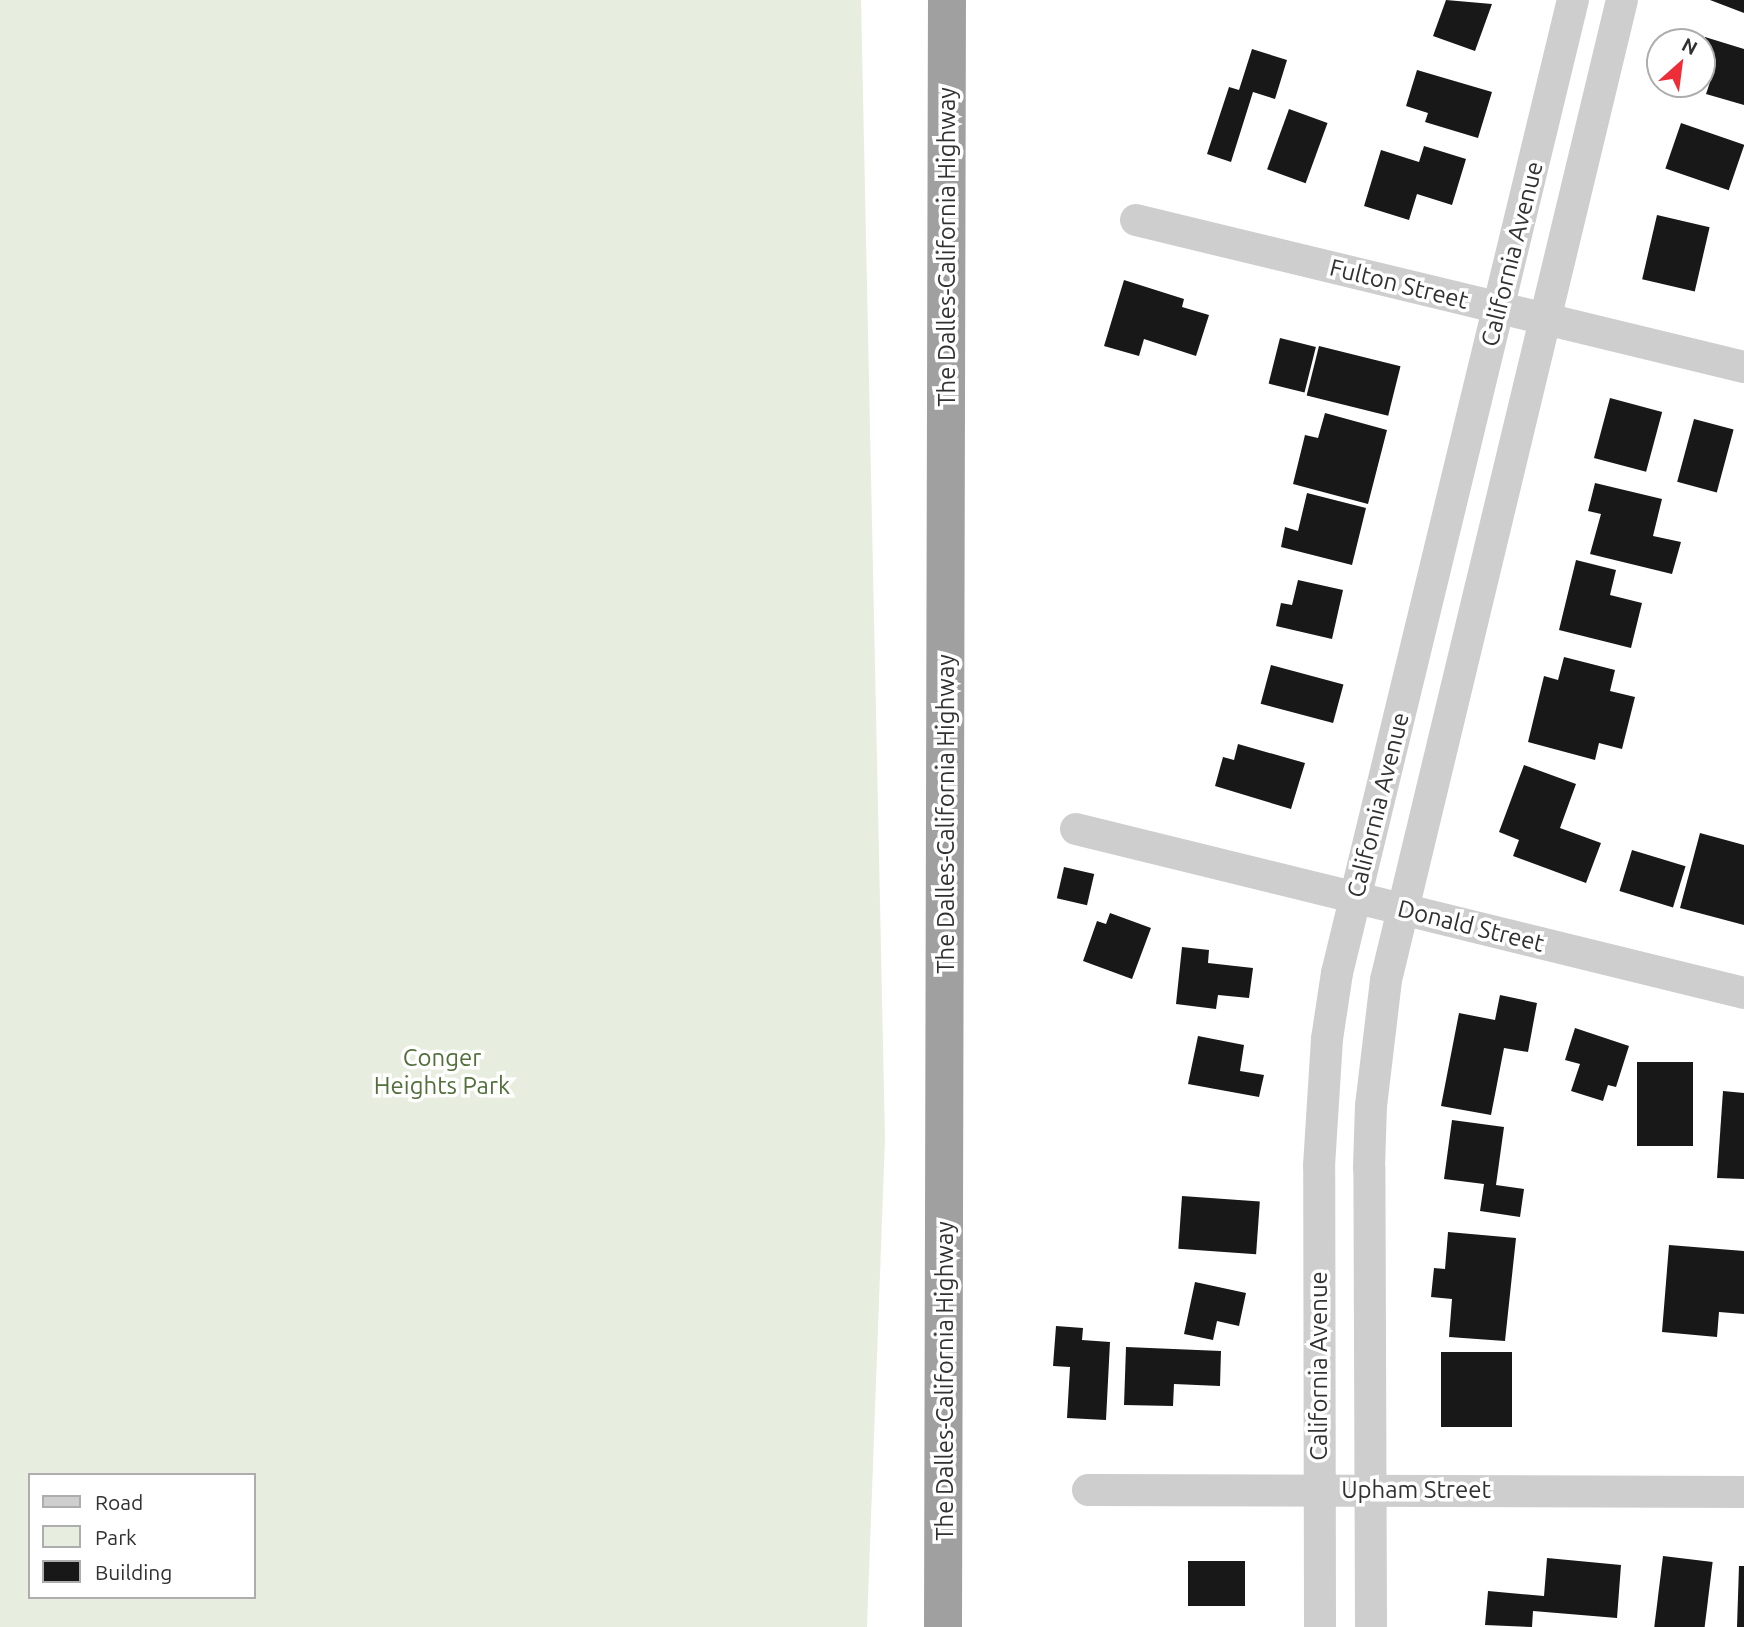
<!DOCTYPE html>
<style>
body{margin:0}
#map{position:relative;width:1744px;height:1627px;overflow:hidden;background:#fff;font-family:Ubuntu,sans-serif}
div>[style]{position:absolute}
.green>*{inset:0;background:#e7eedf}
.building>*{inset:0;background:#181818;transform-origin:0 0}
.minor>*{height:32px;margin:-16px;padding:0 16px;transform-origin:16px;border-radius:16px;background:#cecece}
.trunk>*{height:38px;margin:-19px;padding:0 19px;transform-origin:19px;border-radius:19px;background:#a0a0a0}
span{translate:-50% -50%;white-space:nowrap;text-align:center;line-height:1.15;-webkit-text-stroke:7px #fff;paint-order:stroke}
.street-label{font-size:24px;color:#313131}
.park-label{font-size:24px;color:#536f3b}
.legend{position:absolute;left:28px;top:1473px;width:228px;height:126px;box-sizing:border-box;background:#fff;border:2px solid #adadad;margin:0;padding:9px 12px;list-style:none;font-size:21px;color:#313131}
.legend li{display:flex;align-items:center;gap:14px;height:35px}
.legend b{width:35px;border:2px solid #adadad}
.north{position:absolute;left:1646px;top:28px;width:70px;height:70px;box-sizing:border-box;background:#fff;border:2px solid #adadad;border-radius:50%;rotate:28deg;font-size:19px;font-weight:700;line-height:28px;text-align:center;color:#313131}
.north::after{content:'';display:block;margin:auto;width:24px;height:32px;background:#ed2e39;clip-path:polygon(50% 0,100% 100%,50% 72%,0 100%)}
</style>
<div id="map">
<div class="green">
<div style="clip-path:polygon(evenodd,0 0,861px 0,885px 1139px,867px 1627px,0 1627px,0 0,30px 1475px,254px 1475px,254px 1597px,30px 1597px,30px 1475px)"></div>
</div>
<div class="building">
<div style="clip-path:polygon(1446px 0,1492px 4px,1475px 51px,1433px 36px)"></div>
<div style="clip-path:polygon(1710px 0,1744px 0,1744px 13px)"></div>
<div style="clip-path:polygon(1705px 37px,1744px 49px,1744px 105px,1706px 94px,1714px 70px,1702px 66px)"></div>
<div style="clip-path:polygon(1252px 49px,1287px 60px,1275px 99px,1253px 92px,1231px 162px,1207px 154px,1229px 87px,1239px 90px)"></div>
<div style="clip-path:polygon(1417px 70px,1492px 92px,1478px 138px,1425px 122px,1428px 113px,1406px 106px)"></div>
<div style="left:1289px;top:109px;width:41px;height:64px;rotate:20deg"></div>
<div style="left:1681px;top:123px;width:67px;height:48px;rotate:19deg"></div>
<div style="clip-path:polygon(1424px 146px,1466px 159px,1452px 205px,1417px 194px,1409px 220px,1364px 206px,1381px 150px,1419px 162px)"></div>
<div style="left:1657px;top:215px;width:54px;height:66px;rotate:13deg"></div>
<div style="clip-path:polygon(1124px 280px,1184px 299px,1182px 307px,1209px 315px,1196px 356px,1144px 339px,1139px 356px,1104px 346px)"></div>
<div style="left:1280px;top:338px;width:37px;height:47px;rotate:14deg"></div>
<div style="left:1319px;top:346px;width:84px;height:51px;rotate:14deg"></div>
<div style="left:1610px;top:398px;width:54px;height:62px;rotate:15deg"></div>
<div style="clip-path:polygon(1325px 413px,1387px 430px,1368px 504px,1293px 484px,1305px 435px,1318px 438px)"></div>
<div style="left:1694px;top:419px;width:41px;height:65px;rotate:15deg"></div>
<div style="clip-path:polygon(1595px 483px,1662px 499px,1653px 536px,1681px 542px,1672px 574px,1590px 554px,1601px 514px,1588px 511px)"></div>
<div style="clip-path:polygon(1307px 493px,1366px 508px,1352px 565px,1281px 547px,1285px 527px,1298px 531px)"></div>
<div style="clip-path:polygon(1576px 560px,1616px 570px,1610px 595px,1642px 603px,1631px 648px,1559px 630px)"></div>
<div style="clip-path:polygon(1298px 580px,1343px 590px,1332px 639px,1276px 626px,1281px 603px,1292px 605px)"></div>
<div style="clip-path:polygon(1564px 657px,1615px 670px,1610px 691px,1635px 697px,1622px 749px,1599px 743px,1595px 760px,1528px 742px,1544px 676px,1558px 680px)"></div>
<div style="left:1271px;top:665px;width:75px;height:40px;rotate:15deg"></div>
<div style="clip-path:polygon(1238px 744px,1305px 763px,1291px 809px,1215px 786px,1223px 757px,1234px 760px)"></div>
<div style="clip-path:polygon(1524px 765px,1576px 784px,1560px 828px,1601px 843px,1586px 883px,1513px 856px,1519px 840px,1499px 832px)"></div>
<div style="clip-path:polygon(1700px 833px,1744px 845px,1744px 925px,1680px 908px)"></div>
<div style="left:1632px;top:850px;width:56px;height:43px;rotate:17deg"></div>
<div style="left:1064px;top:867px;width:31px;height:32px;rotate:13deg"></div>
<div style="clip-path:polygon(1110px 913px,1151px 928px,1132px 979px,1083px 961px,1097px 921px,1106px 924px)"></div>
<div style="clip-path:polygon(1182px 947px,1209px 950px,1208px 963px,1253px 968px,1249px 998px,1218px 995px,1216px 1009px,1176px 1004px)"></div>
<div style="clip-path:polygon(1500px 995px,1537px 1003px,1528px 1052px,1504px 1048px,1491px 1115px,1441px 1106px,1459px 1013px,1495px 1020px)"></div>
<div style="clip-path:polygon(1575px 1028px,1629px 1046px,1616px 1087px,1608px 1085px,1603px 1101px,1571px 1091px,1580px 1064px,1565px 1060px)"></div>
<div style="clip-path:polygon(1198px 1036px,1244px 1045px,1240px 1071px,1264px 1075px,1259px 1097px,1188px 1084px)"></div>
<div style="left:1637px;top:1062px;width:56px;height:84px"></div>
<div style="clip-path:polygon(1723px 1091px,1744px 1093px,1744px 1179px,1717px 1178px)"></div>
<div style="clip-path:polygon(1452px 1120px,1504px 1127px,1496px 1185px,1524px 1189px,1520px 1217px,1480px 1211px,1484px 1184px,1444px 1179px)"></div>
<div style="left:1182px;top:1196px;width:78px;height:53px;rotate:4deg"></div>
<div style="clip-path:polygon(1448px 1232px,1516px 1238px,1505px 1341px,1449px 1337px,1452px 1299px,1431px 1297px,1434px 1268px,1445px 1269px)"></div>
<div style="clip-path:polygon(1669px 1245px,1744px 1251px,1744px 1314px,1719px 1312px,1717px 1337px,1662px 1332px)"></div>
<div style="clip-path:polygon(1195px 1282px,1246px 1293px,1239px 1326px,1217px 1321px,1213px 1340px,1184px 1334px)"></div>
<div style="clip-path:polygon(1056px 1326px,1083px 1328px,1082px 1340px,1110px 1342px,1106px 1420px,1067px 1418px,1070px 1367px,1053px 1366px)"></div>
<div style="clip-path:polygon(1126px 1347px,1221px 1351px,1220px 1386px,1174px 1384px,1173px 1406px,1124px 1405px)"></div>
<div style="left:1441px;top:1352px;width:71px;height:75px"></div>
<div style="left:1663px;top:1556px;width:50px;height:72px;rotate:7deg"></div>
<div style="clip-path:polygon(1547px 1558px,1621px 1565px,1617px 1618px,1533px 1611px,1532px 1627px,1485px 1625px,1488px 1591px,1544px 1596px)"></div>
<div style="left:1188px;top:1561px;width:57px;height:45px"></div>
<div style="clip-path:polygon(1739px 1566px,1744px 1566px,1744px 1627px,1737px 1627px)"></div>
</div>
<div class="minor">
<div style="left:1136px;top:220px;width:626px;rotate:13.59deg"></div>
<div style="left:1076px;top:829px;width:688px;rotate:13.79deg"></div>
<div style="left:1088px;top:1490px;width:656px;rotate:0.17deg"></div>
<div style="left:1320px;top:1627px;width:461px;rotate:-90.1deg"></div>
<div style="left:1319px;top:1166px;width:127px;rotate:-86.4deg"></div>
<div style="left:1327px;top:1039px;width:67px;rotate:-81.4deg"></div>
<div style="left:1337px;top:973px;width:1001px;rotate:-76.37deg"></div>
<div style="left:1371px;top:1627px;width:459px;rotate:-90.2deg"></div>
<div style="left:1369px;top:1168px;width:62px;rotate:-88.2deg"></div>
<div style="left:1371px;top:1106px;width:127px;rotate:-83.2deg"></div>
<div style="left:1386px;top:980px;width:1008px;rotate:-76.46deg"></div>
</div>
<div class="trunk">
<div style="left:943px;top:1627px;width:1627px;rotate:-89.86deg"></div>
</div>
<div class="street-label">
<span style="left:947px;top:247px;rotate:-90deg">The Dalles-California Highway</span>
<span style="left:1512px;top:254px;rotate:-76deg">California Avenue</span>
<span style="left:1399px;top:284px;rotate:14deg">Fulton Street</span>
<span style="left:1378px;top:805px;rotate:-76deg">California Avenue</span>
<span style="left:946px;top:814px;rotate:-90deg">The Dalles-California Highway</span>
<span style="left:1471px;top:926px;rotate:14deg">Donald Street</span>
<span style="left:1319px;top:1366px;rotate:-90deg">California Avenue</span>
<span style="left:945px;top:1381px;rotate:-90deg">The Dalles-California Highway</span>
<span style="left:1416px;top:1490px">Upham Street</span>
</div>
<div class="park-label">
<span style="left:442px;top:1072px">Conger<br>Heights Park</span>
</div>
<ul class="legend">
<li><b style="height:9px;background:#cecece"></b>Road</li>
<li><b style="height:19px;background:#e7eedf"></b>Park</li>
<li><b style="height:19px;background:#181818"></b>Building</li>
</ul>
<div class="north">N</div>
</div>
